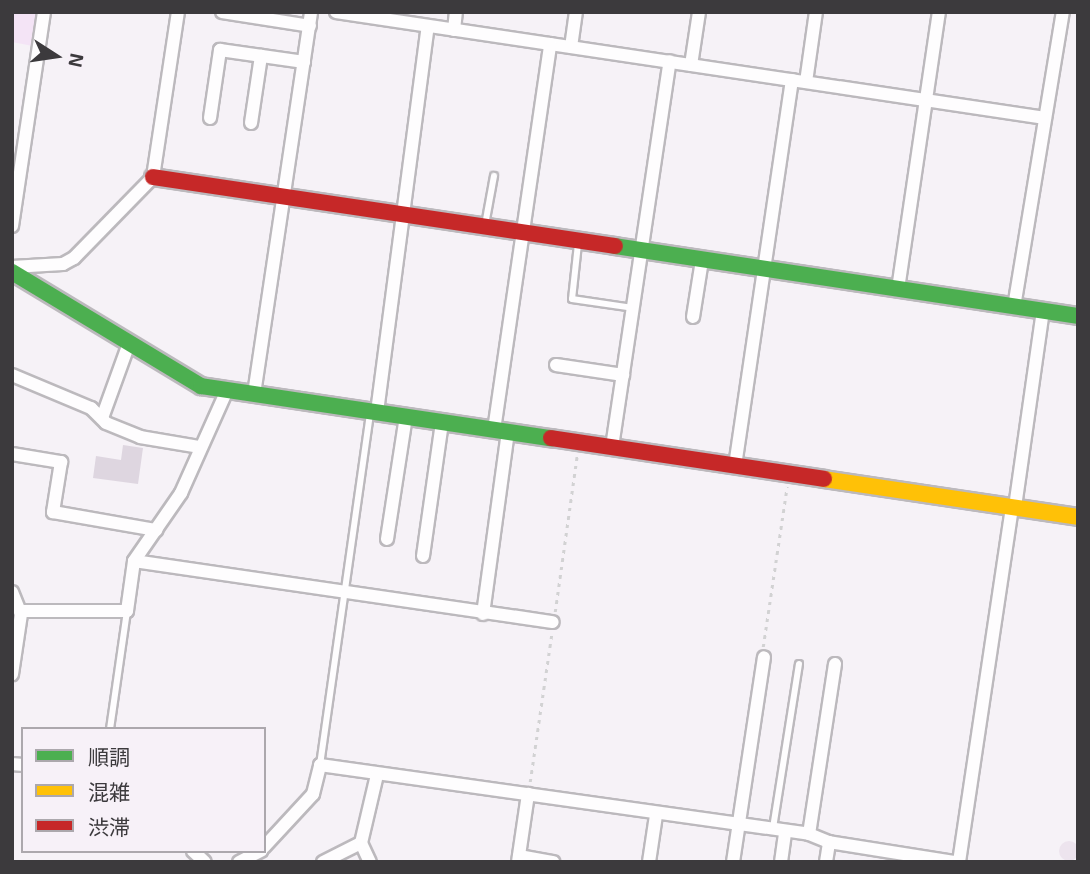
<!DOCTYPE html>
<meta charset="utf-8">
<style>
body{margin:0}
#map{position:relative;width:1090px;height:874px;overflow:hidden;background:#f6f2f7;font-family:"Exo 2","Noto Sans JP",sans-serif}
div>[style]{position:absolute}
.built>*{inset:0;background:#ede4ee}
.round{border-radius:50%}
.green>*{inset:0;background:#f4e4f6}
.building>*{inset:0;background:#ded6e0}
.path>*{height:2.5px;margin-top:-1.25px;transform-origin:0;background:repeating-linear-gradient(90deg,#d2d2d3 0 3.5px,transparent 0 8.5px)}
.roads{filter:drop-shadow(2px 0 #bcb9bd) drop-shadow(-2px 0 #bcb9bd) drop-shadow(0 2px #bcb9bd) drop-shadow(0 -2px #bcb9bd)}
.lane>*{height:6px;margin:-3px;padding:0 3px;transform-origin:3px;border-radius:3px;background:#fefdfe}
.street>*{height:12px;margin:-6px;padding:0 6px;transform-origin:6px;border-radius:6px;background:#fefdfe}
.fast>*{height:16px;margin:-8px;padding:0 8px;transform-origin:8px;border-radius:8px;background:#4caf50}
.slow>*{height:16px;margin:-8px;padding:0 8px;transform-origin:8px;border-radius:8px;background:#ffc107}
.jam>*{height:16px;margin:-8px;padding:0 8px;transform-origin:8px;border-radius:8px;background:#c62828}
span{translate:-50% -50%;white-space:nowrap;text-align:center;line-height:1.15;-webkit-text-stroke:6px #f7f1f8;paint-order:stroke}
.frame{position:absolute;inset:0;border:14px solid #3c3a3d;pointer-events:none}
.legend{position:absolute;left:21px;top:727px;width:245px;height:126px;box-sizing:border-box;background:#f7f1f8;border:2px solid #aca8ad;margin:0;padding:9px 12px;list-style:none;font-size:21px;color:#3c3a3d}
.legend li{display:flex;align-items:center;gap:14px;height:35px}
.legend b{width:35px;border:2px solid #aca8ad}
.north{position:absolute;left:21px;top:21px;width:70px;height:70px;-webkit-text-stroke:5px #f7f1f8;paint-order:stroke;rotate:102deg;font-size:19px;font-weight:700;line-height:28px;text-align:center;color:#3c3a3d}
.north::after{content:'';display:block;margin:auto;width:24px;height:32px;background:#3c3a3d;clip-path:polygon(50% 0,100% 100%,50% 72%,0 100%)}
</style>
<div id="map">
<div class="built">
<div class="round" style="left:1059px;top:841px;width:20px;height:20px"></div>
</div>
<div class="green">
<div style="clip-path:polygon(12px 12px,38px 12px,33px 46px,12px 42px)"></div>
</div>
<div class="building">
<div style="clip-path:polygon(123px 445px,143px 448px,138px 484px,93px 478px,96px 456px,121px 460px)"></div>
</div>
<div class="path">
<div style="left:555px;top:612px;width:158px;rotate:-82deg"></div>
<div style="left:763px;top:647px;width:162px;rotate:-81.5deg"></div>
<div style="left:530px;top:782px;width:152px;rotate:-81.7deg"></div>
</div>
<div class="roads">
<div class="lane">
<div style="left:485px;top:225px;width:50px;rotate:-79.6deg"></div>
<div style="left:578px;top:244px;width:55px;rotate:96.2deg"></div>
<div style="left:572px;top:299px;width:63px;rotate:8.3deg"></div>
<div style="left:110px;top:729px;width:119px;rotate:-81.8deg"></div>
<div style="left:320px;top:765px;width:357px;rotate:-81.9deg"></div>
<div style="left:773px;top:828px;width:166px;rotate:-81deg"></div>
</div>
<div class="street">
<div style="left:222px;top:12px;width:89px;rotate:9deg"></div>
<div style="left:336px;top:12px;width:717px;rotate:8.5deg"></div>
<div style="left:454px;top:30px;width:18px;rotate:-84deg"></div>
<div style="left:571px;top:47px;width:35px;rotate:-82deg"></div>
<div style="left:691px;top:65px;width:54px;rotate:-81.4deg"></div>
<div style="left:806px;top:82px;width:71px;rotate:-81.9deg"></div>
<div style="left:210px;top:118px;width:69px;rotate:-81.6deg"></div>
<div style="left:220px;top:50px;width:85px;rotate:8.1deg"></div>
<div style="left:251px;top:123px;width:68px;rotate:-81.5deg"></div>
<div style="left:12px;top:226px;width:216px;rotate:-81.5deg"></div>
<div style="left:12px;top:267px;width:51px;rotate:-3.4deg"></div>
<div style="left:63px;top:264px;width:13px;rotate:-29deg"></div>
<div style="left:74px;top:258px;width:113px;rotate:-45.7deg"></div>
<div style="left:153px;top:177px;width:167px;rotate:-81.4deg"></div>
<div style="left:898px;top:289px;width:280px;rotate:-81.6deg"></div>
<div style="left:1014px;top:307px;width:299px;rotate:-80.6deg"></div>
<div style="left:693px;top:317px;width:58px;rotate:-81deg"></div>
<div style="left:556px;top:365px;width:68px;rotate:8.5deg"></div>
<div style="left:12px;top:375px;width:86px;rotate:22.7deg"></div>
<div style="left:91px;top:408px;width:21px;rotate:45deg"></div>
<div style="left:106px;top:423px;width:37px;rotate:22deg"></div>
<div style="left:140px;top:437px;width:61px;rotate:9.5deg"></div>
<div style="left:254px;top:394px;width:386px;rotate:-81.5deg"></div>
<div style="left:377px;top:412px;width:388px;rotate:-82.5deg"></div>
<div style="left:102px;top:418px;width:77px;rotate:-70.1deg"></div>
<div style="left:494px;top:430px;width:390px;rotate:-81.7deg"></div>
<div style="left:612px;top:447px;width:390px;rotate:-81.5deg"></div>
<div style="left:12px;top:454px;width:50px;rotate:9.3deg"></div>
<div style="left:61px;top:462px;width:51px;rotate:99.1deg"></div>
<div style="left:53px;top:512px;width:105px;rotate:9.9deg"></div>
<div style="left:735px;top:466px;width:390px;rotate:-81.6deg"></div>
<div style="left:1015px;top:507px;width:198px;rotate:-81.9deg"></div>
<div style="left:387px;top:539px;width:124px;rotate:-81.2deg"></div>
<div style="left:423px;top:556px;width:135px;rotate:-81.9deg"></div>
<div style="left:134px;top:561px;width:423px;rotate:8.3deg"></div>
<div style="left:12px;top:592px;width:24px;rotate:68deg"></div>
<div style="left:21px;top:614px;width:61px;rotate:98.5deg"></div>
<div style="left:20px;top:611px;width:107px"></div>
<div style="left:127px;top:611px;width:50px;rotate:-82deg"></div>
<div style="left:134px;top:561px;width:83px;rotate:-55.3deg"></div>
<div style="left:181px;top:493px;width:113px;rotate:-65.9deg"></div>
<div style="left:483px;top:614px;width:184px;rotate:-82.2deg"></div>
<div style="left:12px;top:764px;width:11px;rotate:5deg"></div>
<div style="left:809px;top:834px;width:172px;rotate:-81.3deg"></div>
<div style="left:361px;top:843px;width:21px;rotate:65deg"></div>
<div style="left:264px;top:847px;width:72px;rotate:-47.2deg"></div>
<div style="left:313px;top:794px;width:30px;rotate:-76deg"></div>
<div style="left:320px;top:765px;width:494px;rotate:8deg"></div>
<div style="left:809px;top:834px;width:22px;rotate:22deg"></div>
<div style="left:829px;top:842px;width:127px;rotate:9.1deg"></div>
<div style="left:193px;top:851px;width:16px;rotate:43deg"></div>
<div style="left:519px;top:856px;width:35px;rotate:10deg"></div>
<div style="left:239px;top:862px;width:25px;rotate:-27deg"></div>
<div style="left:323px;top:862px;width:42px;rotate:-26.6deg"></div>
<div style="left:361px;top:843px;width:70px;rotate:-76.8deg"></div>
<div style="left:518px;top:862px;width:69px;rotate:-81.6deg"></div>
<div style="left:649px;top:862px;width:48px;rotate:-81.5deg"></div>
<div style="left:733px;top:862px;width:207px;rotate:-81.4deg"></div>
<div style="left:781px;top:862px;width:28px;rotate:-82deg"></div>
<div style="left:826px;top:862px;width:20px;rotate:-81deg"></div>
<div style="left:959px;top:862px;width:360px;rotate:-81.5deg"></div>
</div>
<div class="fast">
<div style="left:615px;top:246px;width:468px;rotate:8.6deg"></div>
<div style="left:12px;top:272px;width:221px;rotate:31.1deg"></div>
<div style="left:201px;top:386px;width:354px;rotate:8.5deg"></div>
</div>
<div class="slow">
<div style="left:824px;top:479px;width:257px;rotate:8.5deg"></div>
</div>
<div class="jam">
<div style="left:153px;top:177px;width:467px;rotate:8.5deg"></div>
<div style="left:551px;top:438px;width:276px;rotate:8.5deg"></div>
</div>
</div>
<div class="frame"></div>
<ul class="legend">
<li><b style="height:9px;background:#4caf50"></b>順調</li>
<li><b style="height:9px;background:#ffc107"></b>混雑</li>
<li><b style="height:9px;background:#c62828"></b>渋滞</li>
</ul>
<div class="north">N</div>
</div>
